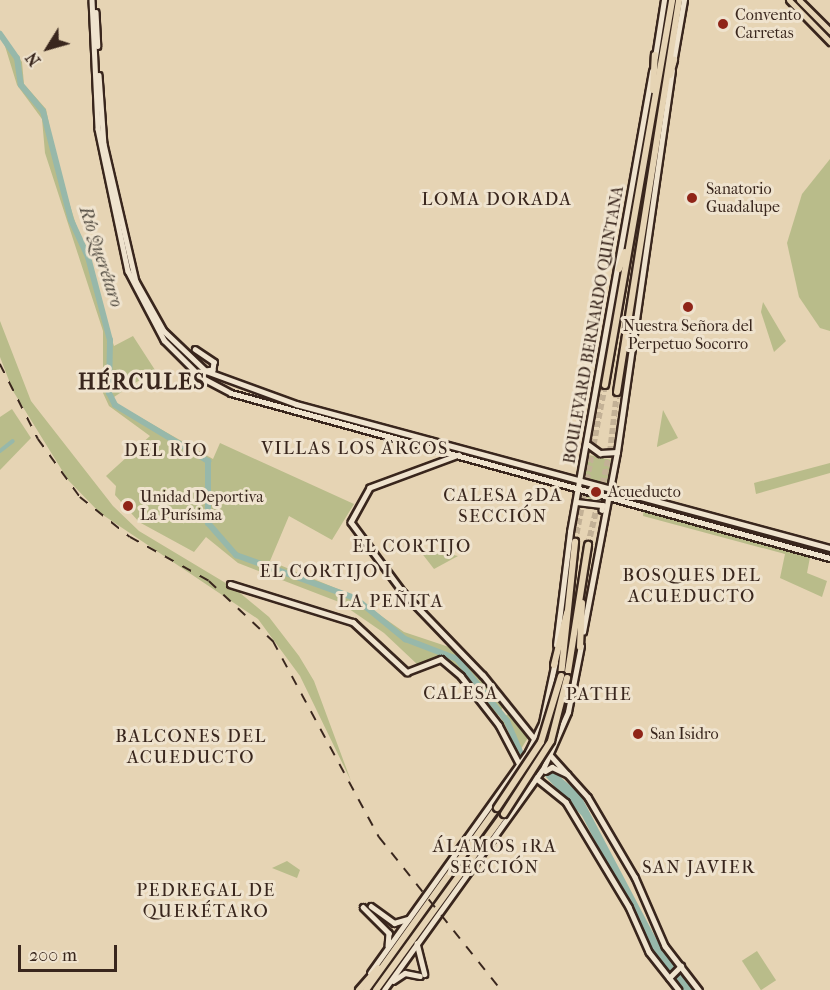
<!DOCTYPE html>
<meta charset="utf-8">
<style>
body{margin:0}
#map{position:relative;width:830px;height:990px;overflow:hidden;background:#e6d4b4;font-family:"IM FELL French Canon",serif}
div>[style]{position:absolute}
.green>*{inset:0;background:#b9bc8a;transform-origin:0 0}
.water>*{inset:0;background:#97b8aa}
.stream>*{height:1.5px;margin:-0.75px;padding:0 0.75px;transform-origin:0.75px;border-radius:0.75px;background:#97b8aa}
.canal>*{height:4px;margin:-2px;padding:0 2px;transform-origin:2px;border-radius:2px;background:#97b8aa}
.river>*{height:6px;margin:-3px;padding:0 3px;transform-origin:3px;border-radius:3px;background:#97b8aa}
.trunk-tunnel>*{height:6px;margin-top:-3px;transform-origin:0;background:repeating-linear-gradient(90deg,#c3b196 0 6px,transparent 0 9px)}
.roads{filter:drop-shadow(2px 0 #39261d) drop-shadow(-2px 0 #39261d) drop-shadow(0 2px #39261d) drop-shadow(0 -2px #39261d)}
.secondary>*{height:4.5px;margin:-2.25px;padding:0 2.25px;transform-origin:2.25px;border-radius:2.25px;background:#efe3ce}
.primary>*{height:5px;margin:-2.5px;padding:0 2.5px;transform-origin:2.5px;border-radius:2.5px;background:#e6d4b4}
.trunk>*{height:6px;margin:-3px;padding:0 3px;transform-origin:3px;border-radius:3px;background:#e6d4b4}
.rail>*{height:1.5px;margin-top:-0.75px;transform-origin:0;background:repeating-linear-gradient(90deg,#39261d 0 10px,transparent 0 20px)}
.bridges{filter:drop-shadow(2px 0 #39261d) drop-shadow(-2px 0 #39261d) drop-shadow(0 2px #39261d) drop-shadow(0 -2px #39261d)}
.trunk-bridge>*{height:6px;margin:-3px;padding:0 3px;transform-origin:3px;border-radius:3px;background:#e6d4b4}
.dots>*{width:16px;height:16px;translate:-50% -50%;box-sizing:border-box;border:3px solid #efe3ce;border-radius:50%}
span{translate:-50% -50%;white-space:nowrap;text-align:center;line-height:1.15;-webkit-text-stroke:6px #efe3ce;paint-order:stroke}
.poi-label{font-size:16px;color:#39261d}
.left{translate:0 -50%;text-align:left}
.street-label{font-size:16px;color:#39261d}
.neighbourhood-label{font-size:18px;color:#39261d;letter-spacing:1.5px}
.water-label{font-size:18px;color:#504a40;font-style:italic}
.district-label{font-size:22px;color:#39261d;font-weight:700;letter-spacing:1.5px}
.north{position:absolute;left:18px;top:18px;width:60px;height:60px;-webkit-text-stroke:4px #efe3ce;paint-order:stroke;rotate:233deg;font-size:16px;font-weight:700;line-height:24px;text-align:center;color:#39261d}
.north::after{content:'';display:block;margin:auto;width:21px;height:27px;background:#39261d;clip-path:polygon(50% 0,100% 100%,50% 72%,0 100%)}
.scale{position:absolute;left:18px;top:945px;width:99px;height:27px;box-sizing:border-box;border:3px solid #39261d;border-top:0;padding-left:8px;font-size:18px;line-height:21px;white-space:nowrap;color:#39261d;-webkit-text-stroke:4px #efe3ce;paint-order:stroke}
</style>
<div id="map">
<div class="green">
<div style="clip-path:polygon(0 30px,22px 62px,24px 84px,46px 109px,57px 164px,114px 346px,133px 336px,155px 370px,114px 397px,117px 404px,213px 459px,220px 443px,354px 504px,332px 540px,289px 516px,270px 561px,350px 594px,404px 632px,455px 649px,504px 705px,497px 717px,444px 659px,419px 666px,384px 633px,339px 602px,238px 563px,206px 537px,194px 552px,139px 522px,115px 495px,116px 486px,106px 476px,150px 436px,109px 406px,103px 393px,103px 331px,45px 153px,42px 119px,17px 85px)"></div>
<div style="clip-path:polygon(830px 159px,830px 331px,820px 328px,799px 297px,787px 243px,802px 194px)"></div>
<div style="clip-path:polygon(763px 302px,786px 341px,774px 352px,761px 312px)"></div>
<div style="clip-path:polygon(0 321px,31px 401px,113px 506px,139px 531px,234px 588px,269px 617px,299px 656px,314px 681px,351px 781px,300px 676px,258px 619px,100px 513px,68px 480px,13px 391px,0 357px)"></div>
<div style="clip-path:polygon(12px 409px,31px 438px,0 470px,0 417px)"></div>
<div style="clip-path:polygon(663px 410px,678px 438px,657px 447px,657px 446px)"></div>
<div style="clip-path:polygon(375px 427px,580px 481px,589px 455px,612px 460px,605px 489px,830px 550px,830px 556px,604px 494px,602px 503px,579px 495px,580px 488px)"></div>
<div style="clip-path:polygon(830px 463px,830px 473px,756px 494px,754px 483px)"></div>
<div style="clip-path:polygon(644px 507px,811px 552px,807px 573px,827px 581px,822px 597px,780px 578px,785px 554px,643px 516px)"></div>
<div style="clip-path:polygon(417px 547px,458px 556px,434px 569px)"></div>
<div style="clip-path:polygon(509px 713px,529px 736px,521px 749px,501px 720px)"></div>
<div style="clip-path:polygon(287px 861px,300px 870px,297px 878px,272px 868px)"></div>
<div style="left:757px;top:951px;width:35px;height:18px;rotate:57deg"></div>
</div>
<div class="water">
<div style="clip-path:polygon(550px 768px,580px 794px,661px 948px,694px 990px,683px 990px,652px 950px,582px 816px,545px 776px)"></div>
</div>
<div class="stream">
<div style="left:395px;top:434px;width:451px;rotate:15.3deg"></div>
</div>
<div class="canal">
<div style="left:0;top:451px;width:16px;rotate:-38deg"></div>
</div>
<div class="river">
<div style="left:0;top:34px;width:29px;rotate:55deg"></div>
<div style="left:17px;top:58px;width:27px;rotate:82deg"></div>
<div style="left:21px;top:85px;width:34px;rotate:50deg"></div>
<div style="left:43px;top:111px;width:113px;rotate:75.6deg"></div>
<div style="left:71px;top:220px;width:41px;rotate:65.3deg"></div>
<div style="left:88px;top:257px;width:86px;rotate:75.2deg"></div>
<div style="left:110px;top:340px;width:53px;rotate:91.1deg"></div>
<div style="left:109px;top:393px;width:13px;rotate:63deg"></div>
<div style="left:115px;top:405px;width:109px;rotate:31.1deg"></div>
<div style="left:208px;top:461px;width:62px;rotate:90deg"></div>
<div style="left:208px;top:523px;width:43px;rotate:48.8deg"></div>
<div style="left:236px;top:555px;width:127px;rotate:19.9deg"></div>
<div style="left:355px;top:598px;width:65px;rotate:39.4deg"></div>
<div style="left:405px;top:639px;width:56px;rotate:21deg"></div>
<div style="left:457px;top:659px;width:80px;rotate:51.1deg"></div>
<div style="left:507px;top:721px;width:38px;rotate:67deg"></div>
<div style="left:522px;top:756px;width:30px;rotate:34deg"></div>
</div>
<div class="trunk-tunnel">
<div style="left:575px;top:542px;width:160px;rotate:-79.2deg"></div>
<div style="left:588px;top:545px;width:96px;rotate:-76.7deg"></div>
<div style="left:610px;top:452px;width:60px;rotate:-83.3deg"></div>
</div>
<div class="roads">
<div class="secondary">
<div style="left:92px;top:0;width:129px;rotate:87.3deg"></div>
<div style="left:98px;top:129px;width:145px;rotate:78.1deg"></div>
<div style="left:128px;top:271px;width:78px;rotate:62.4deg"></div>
<div style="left:164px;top:340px;width:52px;rotate:45deg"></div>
<div style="left:201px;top:377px;width:34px;rotate:28deg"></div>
<div style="left:231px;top:393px;width:621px;rotate:15.4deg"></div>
<div style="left:96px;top:12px;width:34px;rotate:87deg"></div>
<div style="left:655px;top:57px;width:58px;rotate:-81deg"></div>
<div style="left:673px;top:63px;width:64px;rotate:-80.1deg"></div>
<div style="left:99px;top:75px;width:69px;rotate:85.9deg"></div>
<div style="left:104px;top:144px;width:141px;rotate:76.9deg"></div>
<div style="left:136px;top:281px;width:57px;rotate:60.8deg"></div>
<div style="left:164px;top:331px;width:58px;rotate:43.6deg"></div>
<div style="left:206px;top:371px;width:96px;rotate:20.1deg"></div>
<div style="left:296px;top:404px;width:553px;rotate:15.09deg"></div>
<div style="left:195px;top:349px;width:23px;rotate:34deg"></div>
<div style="left:214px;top:362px;width:8px;rotate:97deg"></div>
<div style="left:213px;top:370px;width:7px;rotate:172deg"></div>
<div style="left:589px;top:445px;width:14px;rotate:36deg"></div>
<div style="left:600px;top:453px;width:17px;rotate:-3deg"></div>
<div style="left:459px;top:455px;width:95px;rotate:159.7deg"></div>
<div style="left:370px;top:488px;width:39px;rotate:119deg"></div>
<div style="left:351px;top:522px;width:87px;rotate:53.4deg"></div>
<div style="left:403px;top:592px;width:115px;rotate:46.1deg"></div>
<div style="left:483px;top:675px;width:86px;rotate:51.1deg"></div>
<div style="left:577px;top:502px;width:26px;rotate:7deg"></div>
<div style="left:603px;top:505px;width:5px;rotate:101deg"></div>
<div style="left:230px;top:584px;width:129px;rotate:17.2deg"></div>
<div style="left:353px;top:622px;width:74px;rotate:42.8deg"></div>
<div style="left:407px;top:672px;width:36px;rotate:-21deg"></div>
<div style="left:441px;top:659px;width:26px;rotate:40deg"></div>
<div style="left:461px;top:676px;width:62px;rotate:52.2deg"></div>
<div style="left:499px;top:725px;width:45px;rotate:62.3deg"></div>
<div style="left:520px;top:765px;width:59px;rotate:38.8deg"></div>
<div style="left:566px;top:802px;width:122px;rotate:59deg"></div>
<div style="left:629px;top:907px;width:49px;rotate:66deg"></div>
<div style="left:649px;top:952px;width:48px;rotate:51.7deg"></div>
<div style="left:583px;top:632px;width:183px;rotate:-79.3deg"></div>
<div style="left:617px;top:452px;width:385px;rotate:-81.8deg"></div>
<div style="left:556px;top:645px;width:114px;rotate:-82.9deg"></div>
<div style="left:570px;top:532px;width:468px;rotate:-79.9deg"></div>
<div style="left:543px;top:747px;width:67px;rotate:48deg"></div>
<div style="left:588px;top:797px;width:93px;rotate:59.6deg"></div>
<div style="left:635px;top:877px;width:75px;rotate:66.5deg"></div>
<div style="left:665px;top:946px;width:56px;rotate:52.3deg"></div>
<div style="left:545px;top:771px;width:8px;rotate:-30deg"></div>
<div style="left:552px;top:767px;width:17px;rotate:25deg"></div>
<div style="left:371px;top:906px;width:29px;rotate:36deg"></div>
<div style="left:394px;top:923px;width:15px;rotate:-16deg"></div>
<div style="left:363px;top:907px;width:37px;rotate:45deg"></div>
<div style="left:389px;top:933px;width:13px;rotate:94deg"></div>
<div style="left:417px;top:943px;width:32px;rotate:76deg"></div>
<div style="left:370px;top:973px;width:272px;rotate:-54.4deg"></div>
<div style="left:528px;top:752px;width:32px;rotate:-64deg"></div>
<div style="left:542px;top:723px;width:62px;rotate:-78deg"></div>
<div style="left:669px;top:978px;width:17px;rotate:-45deg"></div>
<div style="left:393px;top:981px;width:14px;rotate:-34deg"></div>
<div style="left:405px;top:973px;width:15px;rotate:11deg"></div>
<div style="left:384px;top:990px;width:274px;rotate:-54.3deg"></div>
<div style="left:544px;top:767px;width:60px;rotate:-66.4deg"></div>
<div style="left:568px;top:712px;width:67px;rotate:-78.9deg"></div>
</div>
<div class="primary">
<div style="left:789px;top:0;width:59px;rotate:45.7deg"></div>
<div style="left:799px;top:0;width:44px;rotate:45deg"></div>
</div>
<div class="trunk">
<div style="left:670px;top:75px;width:16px;rotate:-75deg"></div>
<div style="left:653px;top:90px;width:35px;rotate:-87deg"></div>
<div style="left:619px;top:269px;width:18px;rotate:-71deg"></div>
<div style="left:605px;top:385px;width:391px;rotate:-80.1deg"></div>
<div style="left:617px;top:392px;width:397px;rotate:-81deg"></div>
<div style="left:580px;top:647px;width:44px;rotate:-87.4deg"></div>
<div style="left:554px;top:665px;width:54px;rotate:-76deg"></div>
<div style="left:561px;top:676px;width:135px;rotate:-84deg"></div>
<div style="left:567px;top:678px;width:135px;rotate:-81deg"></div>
<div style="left:359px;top:990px;width:29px;rotate:-49deg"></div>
<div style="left:366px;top:990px;width:224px;rotate:-54.3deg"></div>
<div style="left:376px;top:990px;width:218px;rotate:-54deg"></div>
</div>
</div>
<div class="rail">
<div style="left:0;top:364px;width:84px;rotate:63.1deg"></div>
<div style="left:38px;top:439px;width:72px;rotate:54.1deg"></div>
<div style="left:80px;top:497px;width:64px;rotate:38.7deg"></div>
<div style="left:130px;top:537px;width:90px;rotate:29.1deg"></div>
<div style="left:209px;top:581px;width:88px;rotate:43.2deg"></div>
<div style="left:273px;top:641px;width:223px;rotate:61.6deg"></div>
<div style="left:379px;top:837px;width:196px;rotate:51.4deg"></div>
</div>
<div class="bridges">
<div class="trunk-bridge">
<div style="left:497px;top:808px;width:79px;rotate:-56.3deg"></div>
<div style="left:541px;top:742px;width:69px;rotate:-73.1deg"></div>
<div style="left:504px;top:814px;width:87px;rotate:-57.2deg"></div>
<div style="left:551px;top:741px;width:65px;rotate:-75.7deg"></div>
</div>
</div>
<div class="dots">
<div style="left:723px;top:24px;background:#8f2418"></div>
<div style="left:692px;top:198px;background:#8f2418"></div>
<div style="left:688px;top:307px;background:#8f2418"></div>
<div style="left:596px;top:492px;background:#8f2418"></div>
<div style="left:128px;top:506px;background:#8f2418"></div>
<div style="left:638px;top:734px;background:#8f2418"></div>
</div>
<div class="poi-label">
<span class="left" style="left:735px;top:24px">Convento<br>Carretas</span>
<span class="left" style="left:706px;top:198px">Sanatorio<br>Guadalupe</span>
<span style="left:688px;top:335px">Nuestra Señora del<br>Perpetuo Socorro</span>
<span class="left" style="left:608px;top:492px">Acueducto</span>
<span class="left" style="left:140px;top:506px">Unidad Deportiva<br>La Purísima</span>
<span class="left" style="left:650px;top:734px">San Isidro</span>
</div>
<div class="street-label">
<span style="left:594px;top:325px;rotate:-80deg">BOULEVARD BERNARDO QUINTANA</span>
</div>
<div class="neighbourhood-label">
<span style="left:497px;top:200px">LOMA DORADA</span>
<span style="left:355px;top:449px">VILLAS LOS ARCOS</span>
<span style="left:166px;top:451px">DEL RIO</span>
<span style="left:503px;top:507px">CALESA 2DA<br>SECCIÓN</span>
<span style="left:412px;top:547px">EL CORTIJO</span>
<span style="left:326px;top:572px">EL CORTIJO I</span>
<span style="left:692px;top:587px">BOSQUES DEL<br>ACUEDUCTO</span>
<span style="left:391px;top:602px">LA PEÑITA</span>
<span style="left:461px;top:694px">CALESA</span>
<span style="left:599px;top:695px">PATHE</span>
<span style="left:191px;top:748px">BALCONES DEL<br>ACUEDUCTO</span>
<span style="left:495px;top:858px">ÁLAMOS 1RA<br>SECCIÓN</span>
<span style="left:699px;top:868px">SAN JAVIER</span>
<span style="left:206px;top:902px">PEDREGAL DE<br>QUERÉTARO</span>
</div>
<div class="water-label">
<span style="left:100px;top:257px;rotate:72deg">Río Querétaro</span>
</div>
<div class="district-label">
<span style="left:142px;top:383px">HÉRCULES</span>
</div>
<div class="north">N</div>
<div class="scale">200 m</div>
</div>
